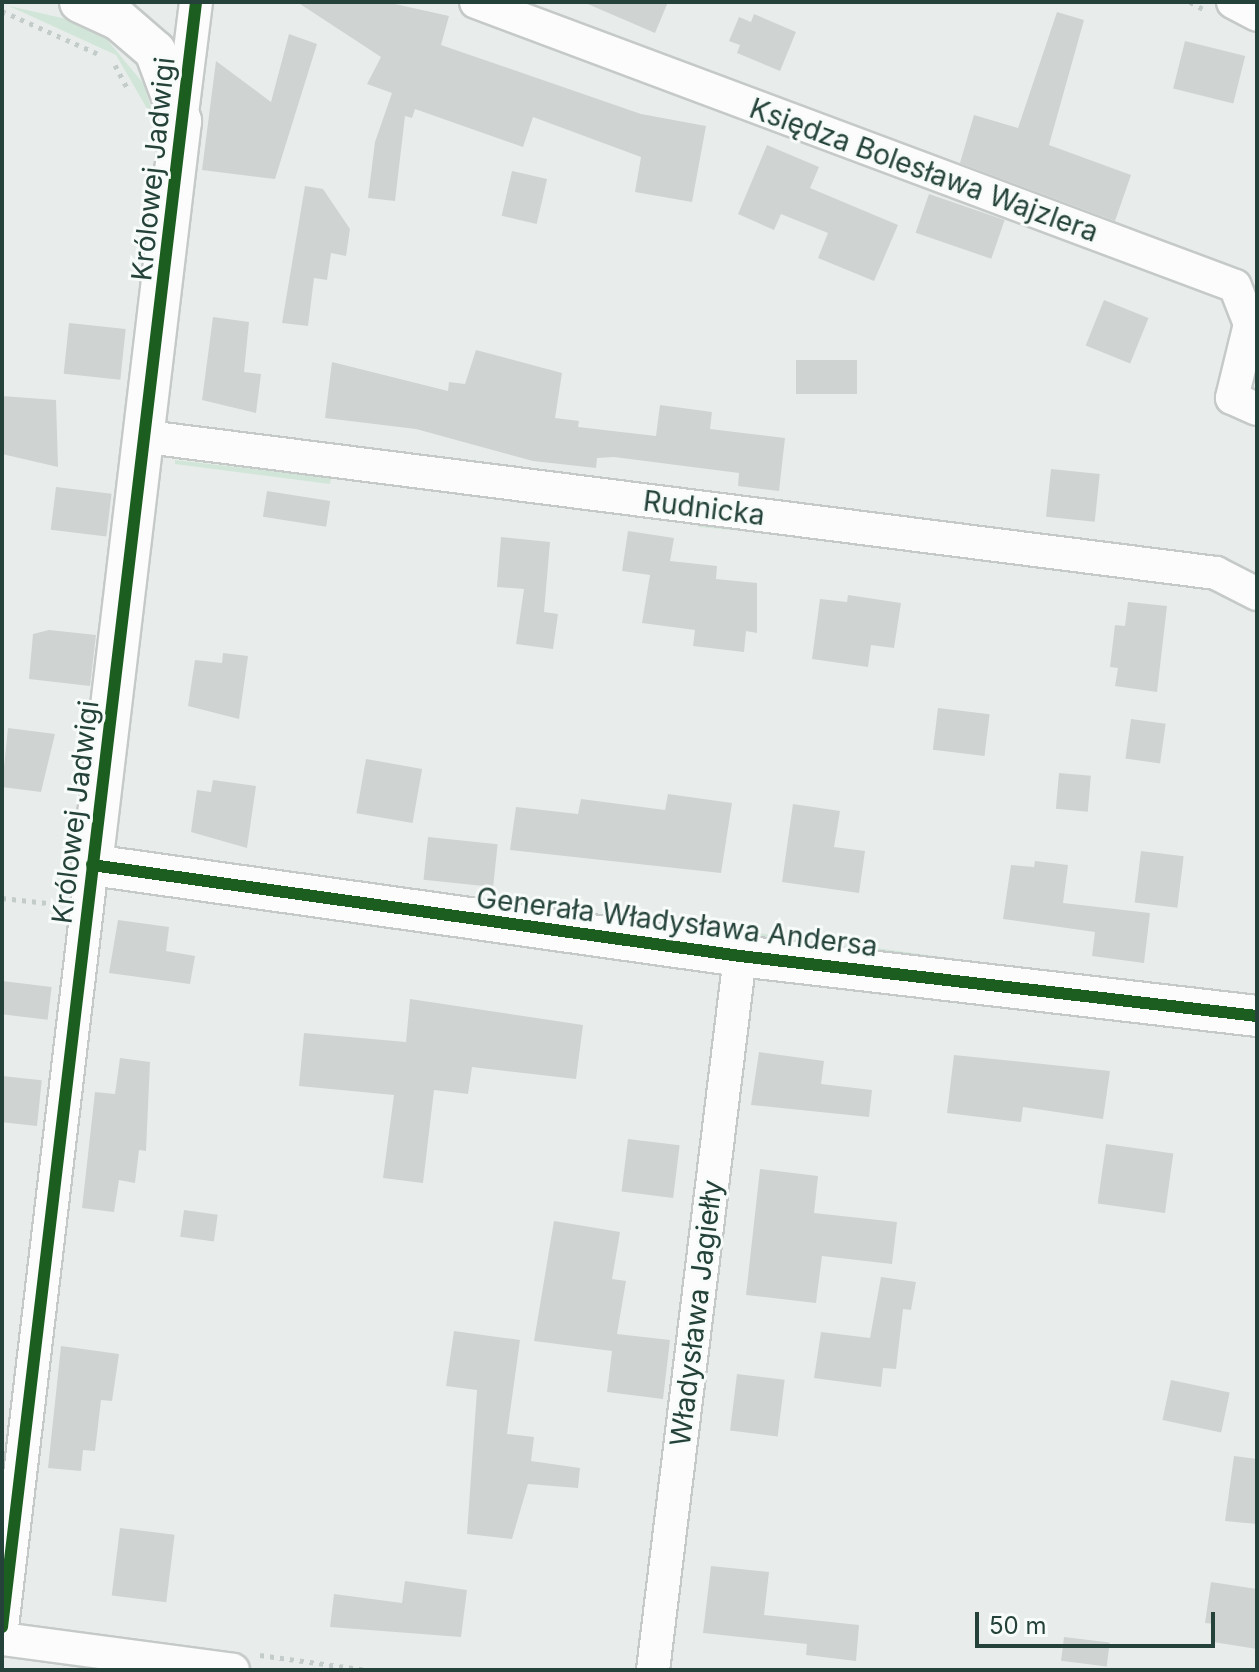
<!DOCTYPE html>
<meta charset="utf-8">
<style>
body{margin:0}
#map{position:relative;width:1259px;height:1672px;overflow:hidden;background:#e8edeb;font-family:Inter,sans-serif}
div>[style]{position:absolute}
.green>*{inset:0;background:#d1e6d8;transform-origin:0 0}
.building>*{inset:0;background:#cfd4d2;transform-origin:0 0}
.path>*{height:5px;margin-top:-2.5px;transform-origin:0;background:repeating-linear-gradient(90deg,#c3ccca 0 4px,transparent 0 10px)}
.roads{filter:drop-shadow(2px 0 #c5cac8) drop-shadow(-2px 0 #c5cac8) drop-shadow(0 2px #c5cac8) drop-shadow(0 -2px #c5cac8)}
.minor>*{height:32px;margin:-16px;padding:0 16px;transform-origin:16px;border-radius:16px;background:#fcfcfc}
.tertiary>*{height:40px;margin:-20px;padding:0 20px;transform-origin:20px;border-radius:20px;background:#fcfcfc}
.cycleway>*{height:12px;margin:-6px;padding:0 6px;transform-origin:6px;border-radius:6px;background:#1b5e20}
span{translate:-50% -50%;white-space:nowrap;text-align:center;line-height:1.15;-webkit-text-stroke:6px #f7fbf9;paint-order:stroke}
.street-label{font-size:28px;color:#24423a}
.frame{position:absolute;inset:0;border:4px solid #24423a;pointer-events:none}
.scale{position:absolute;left:975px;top:1612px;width:240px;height:36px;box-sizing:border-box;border:4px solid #24423a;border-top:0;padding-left:10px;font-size:24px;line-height:28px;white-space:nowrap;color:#24423a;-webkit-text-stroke:6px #f7fbf9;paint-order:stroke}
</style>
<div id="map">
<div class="green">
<div style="clip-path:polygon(9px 6px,71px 20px,104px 36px,143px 83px,157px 126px,116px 55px)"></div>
<div style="clip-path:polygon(175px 460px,331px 478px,330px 484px,175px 464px)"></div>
<div style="clip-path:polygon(701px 522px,870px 543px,699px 527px)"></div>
<div style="left:707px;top:926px;width:120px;height:6px;rotate:8deg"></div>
<div style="clip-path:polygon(846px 944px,1039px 970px,1038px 975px,845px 950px)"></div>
</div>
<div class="building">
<div style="clip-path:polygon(297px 2px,386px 2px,449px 16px,441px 45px,641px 114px,706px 126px,692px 202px,635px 192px,641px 157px,533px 117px,523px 147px,415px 109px,412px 118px,405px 116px,395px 201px,368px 198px,375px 142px,392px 93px,367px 84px,381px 57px)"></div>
<div style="clip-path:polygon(583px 2px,668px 2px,655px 33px)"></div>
<div style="clip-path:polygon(1057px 12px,1084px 20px,1049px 145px,1131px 175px,1115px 221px,960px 163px,974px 115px,1018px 128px)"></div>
<div style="clip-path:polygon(754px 14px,796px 32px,780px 71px,737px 53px,740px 45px,729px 41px,739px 17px,751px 22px)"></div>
<div style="clip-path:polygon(289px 34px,317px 44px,275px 179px,202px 170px,216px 61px,271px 102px)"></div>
<div style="left:1185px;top:41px;width:62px;height:49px;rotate:14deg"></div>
<div style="clip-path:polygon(767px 145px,819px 167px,810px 188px,898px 225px,874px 281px,818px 258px,828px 233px,781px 214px,774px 230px,738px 214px)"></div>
<div style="left:512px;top:171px;width:36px;height:46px;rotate:13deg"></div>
<div style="clip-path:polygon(305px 186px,323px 189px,350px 229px,346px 256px,331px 253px,327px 280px,314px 278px,308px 326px,282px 323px)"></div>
<div style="left:929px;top:194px;width:80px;height:41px;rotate:19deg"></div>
<div style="left:1104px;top:300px;width:48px;height:49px;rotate:22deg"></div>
<div style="clip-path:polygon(213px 317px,249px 322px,244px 372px,261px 374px,256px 413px,202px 400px)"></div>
<div style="left:69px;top:323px;width:57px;height:51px;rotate:6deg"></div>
<div style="clip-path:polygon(476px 350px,562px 373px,555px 418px,579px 421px,578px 427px,656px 436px,660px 405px,712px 412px,710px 429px,785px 438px,779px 491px,738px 486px,739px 473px,614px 457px,597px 458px,596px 468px,533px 461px,416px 429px,325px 418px,332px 362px,448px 391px,449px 382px,465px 384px)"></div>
<div style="left:796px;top:360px;width:61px;height:34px"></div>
<div style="clip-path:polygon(2px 396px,56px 400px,58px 467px,2px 454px)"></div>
<div style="left:1051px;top:469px;width:49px;height:48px;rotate:6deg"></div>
<div style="left:56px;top:487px;width:56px;height:43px;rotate:7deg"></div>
<div style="left:267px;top:491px;width:64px;height:26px;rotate:9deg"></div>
<div style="clip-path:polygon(628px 531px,674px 538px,670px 561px,717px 566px,716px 579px,757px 583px,757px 633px,746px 631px,744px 652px,693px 646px,695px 630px,642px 623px,650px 575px,622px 571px)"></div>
<div style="clip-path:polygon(501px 537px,550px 542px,544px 612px,558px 614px,553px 649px,516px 644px,524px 589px,497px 587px)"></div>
<div style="clip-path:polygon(848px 595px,901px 603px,894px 648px,871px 645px,868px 667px,812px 659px,820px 599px,847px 602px)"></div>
<div style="clip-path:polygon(1128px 602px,1167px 606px,1157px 692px,1115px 686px,1118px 668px,1110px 667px,1115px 625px,1125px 626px)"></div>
<div style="clip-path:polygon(49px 630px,96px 635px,90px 686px,29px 679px,33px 634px)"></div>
<div style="clip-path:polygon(223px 653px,248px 656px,239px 719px,188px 706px,195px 660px,222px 663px)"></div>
<div style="left:938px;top:708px;width:52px;height:42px;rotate:7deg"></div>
<div style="left:1131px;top:719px;width:35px;height:40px;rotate:8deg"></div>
<div style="clip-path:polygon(8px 728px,55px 734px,41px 792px,2px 787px)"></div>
<div style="left:366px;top:759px;width:57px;height:55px;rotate:10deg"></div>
<div style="left:1059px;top:773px;width:32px;height:36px;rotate:5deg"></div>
<div style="clip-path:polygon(213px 780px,256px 786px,247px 848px,191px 832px,197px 790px,211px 792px)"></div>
<div style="clip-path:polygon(668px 794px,732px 803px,721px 873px,510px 850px,516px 807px,578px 814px,581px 799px,665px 810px)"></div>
<div style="clip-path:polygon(793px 804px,840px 811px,834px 847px,865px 851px,859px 893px,782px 882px)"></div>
<div style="left:428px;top:837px;width:70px;height:43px;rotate:6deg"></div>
<div style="left:1141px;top:851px;width:43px;height:52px;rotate:7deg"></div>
<div style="clip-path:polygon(1035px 861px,1068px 865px,1063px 903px,1150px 913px,1144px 963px,1092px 956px,1095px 932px,1003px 919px,1011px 865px,1034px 867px)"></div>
<div style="clip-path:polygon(118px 920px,169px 927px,166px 951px,195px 956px,190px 984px,109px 973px)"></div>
<div style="left:2px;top:981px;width:50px;height:33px;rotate:7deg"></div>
<div style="clip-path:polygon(410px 999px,583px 1025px,576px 1079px,472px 1067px,468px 1094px,434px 1090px,423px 1183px,383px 1178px,394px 1095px,299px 1086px,304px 1033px,406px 1042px)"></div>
<div style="clip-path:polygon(759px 1052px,824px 1061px,821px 1084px,872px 1090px,869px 1117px,751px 1105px)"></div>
<div style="clip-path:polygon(954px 1055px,1110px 1071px,1103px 1119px,1023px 1107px,1021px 1122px,947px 1113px)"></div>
<div style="clip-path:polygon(120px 1058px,150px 1062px,146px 1151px,139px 1150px,135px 1183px,119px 1180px,114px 1212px,82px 1208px,95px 1092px,115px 1094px)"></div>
<div style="left:2px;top:1076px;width:40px;height:46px;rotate:6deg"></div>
<div style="left:628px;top:1139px;width:52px;height:53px;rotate:7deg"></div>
<div style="left:1106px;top:1144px;width:68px;height:60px;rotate:8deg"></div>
<div style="clip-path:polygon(760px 1169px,818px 1176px,814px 1213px,897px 1222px,892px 1264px,822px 1256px,816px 1303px,746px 1295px)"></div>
<div style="left:184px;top:1210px;width:34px;height:27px;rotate:8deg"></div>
<div style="clip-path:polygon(554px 1221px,620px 1232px,612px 1279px,626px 1281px,617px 1334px,670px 1340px,663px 1399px,607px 1392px,612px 1351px,534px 1341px)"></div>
<div style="clip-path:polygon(881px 1277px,916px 1282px,911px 1310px,903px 1309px,896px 1369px,883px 1368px,881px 1387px,814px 1378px,821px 1332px,870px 1338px)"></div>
<div style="clip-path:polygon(454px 1331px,520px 1340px,507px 1434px,534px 1437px,531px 1461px,580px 1468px,578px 1488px,528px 1484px,512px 1539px,467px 1534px,477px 1390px,446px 1386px)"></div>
<div style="clip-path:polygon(61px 1346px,119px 1354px,112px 1401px,101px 1400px,95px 1451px,83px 1450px,81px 1471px,48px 1468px)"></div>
<div style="left:737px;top:1374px;width:48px;height:57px;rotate:7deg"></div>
<div style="left:1171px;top:1380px;width:60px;height:41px;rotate:12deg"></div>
<div style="clip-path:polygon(1234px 1456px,1257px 1459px,1257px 1524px,1225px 1521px)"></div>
<div style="left:120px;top:1528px;width:55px;height:68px;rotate:7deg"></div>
<div style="clip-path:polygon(711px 1566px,769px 1572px,764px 1615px,859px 1625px,856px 1661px,806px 1655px,807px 1644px,703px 1633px)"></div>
<div style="clip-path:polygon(405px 1581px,467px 1590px,461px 1637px,330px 1627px,334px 1594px,402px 1603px)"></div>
<div style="clip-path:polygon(1211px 1582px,1257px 1589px,1257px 1649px,1213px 1642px,1215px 1624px,1205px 1623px)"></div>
<div style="left:1064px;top:1637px;width:46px;height:24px;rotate:7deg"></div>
</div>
<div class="path">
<div style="left:1190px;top:2px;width:15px;rotate:28deg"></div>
<div style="left:2px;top:11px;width:108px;rotate:24deg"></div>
<div style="left:115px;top:65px;width:26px;rotate:62deg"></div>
<div style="left:2px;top:898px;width:55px;rotate:6.2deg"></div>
<div style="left:260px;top:1655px;width:108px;rotate:8deg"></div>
</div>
<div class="roads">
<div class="minor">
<div style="left:476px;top:2px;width:810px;rotate:20.51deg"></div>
<div style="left:1235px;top:286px;width:41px;rotate:68.5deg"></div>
<div style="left:1250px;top:324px;width:76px;rotate:103.7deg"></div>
<div style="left:1232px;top:398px;width:27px;rotate:24deg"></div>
<div style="left:1233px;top:2px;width:27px;rotate:28deg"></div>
<div style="left:181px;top:121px;width:120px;rotate:-82.8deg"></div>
<div style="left:147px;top:437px;width:1078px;rotate:7.25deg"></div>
<div style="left:1216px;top:573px;width:46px;rotate:27.1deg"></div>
<div style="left:2px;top:1627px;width:767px;rotate:-83.26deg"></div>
<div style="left:2px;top:1639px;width:233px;rotate:7.6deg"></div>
<div style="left:653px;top:1670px;width:719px;rotate:-83.05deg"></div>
</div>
<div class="tertiary">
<div style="left:80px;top:2px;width:43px;rotate:24.8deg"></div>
<div style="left:119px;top:20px;width:48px;rotate:40.7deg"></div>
<div style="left:155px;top:51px;width:75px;rotate:69.6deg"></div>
<div style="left:181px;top:121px;width:749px;rotate:96.82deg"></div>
<div style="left:92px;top:865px;width:654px;rotate:7.99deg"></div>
<div style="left:740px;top:956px;width:520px;rotate:6.62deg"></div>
</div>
</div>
<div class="cycleway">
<div style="left:92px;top:865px;width:654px;rotate:7.99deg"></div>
<div style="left:740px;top:956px;width:520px;rotate:6.62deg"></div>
<div style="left:2px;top:1627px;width:1637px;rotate:-83.19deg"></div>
</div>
<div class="street-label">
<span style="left:153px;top:169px;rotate:-84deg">Królowej Jadwigi</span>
<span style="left:924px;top:170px;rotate:20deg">Księdza Bolesława Wajzlera</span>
<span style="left:704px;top:508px;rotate:7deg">Rudnicka</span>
<span style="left:75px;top:812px;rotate:-83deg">Królowej Jadwigi</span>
<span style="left:677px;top:922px;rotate:7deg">Generała Władysława Andersa</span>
<span style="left:696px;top:1313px;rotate:-83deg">Władysława Jagiełły</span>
</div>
<div class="frame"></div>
<div class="scale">50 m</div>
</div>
